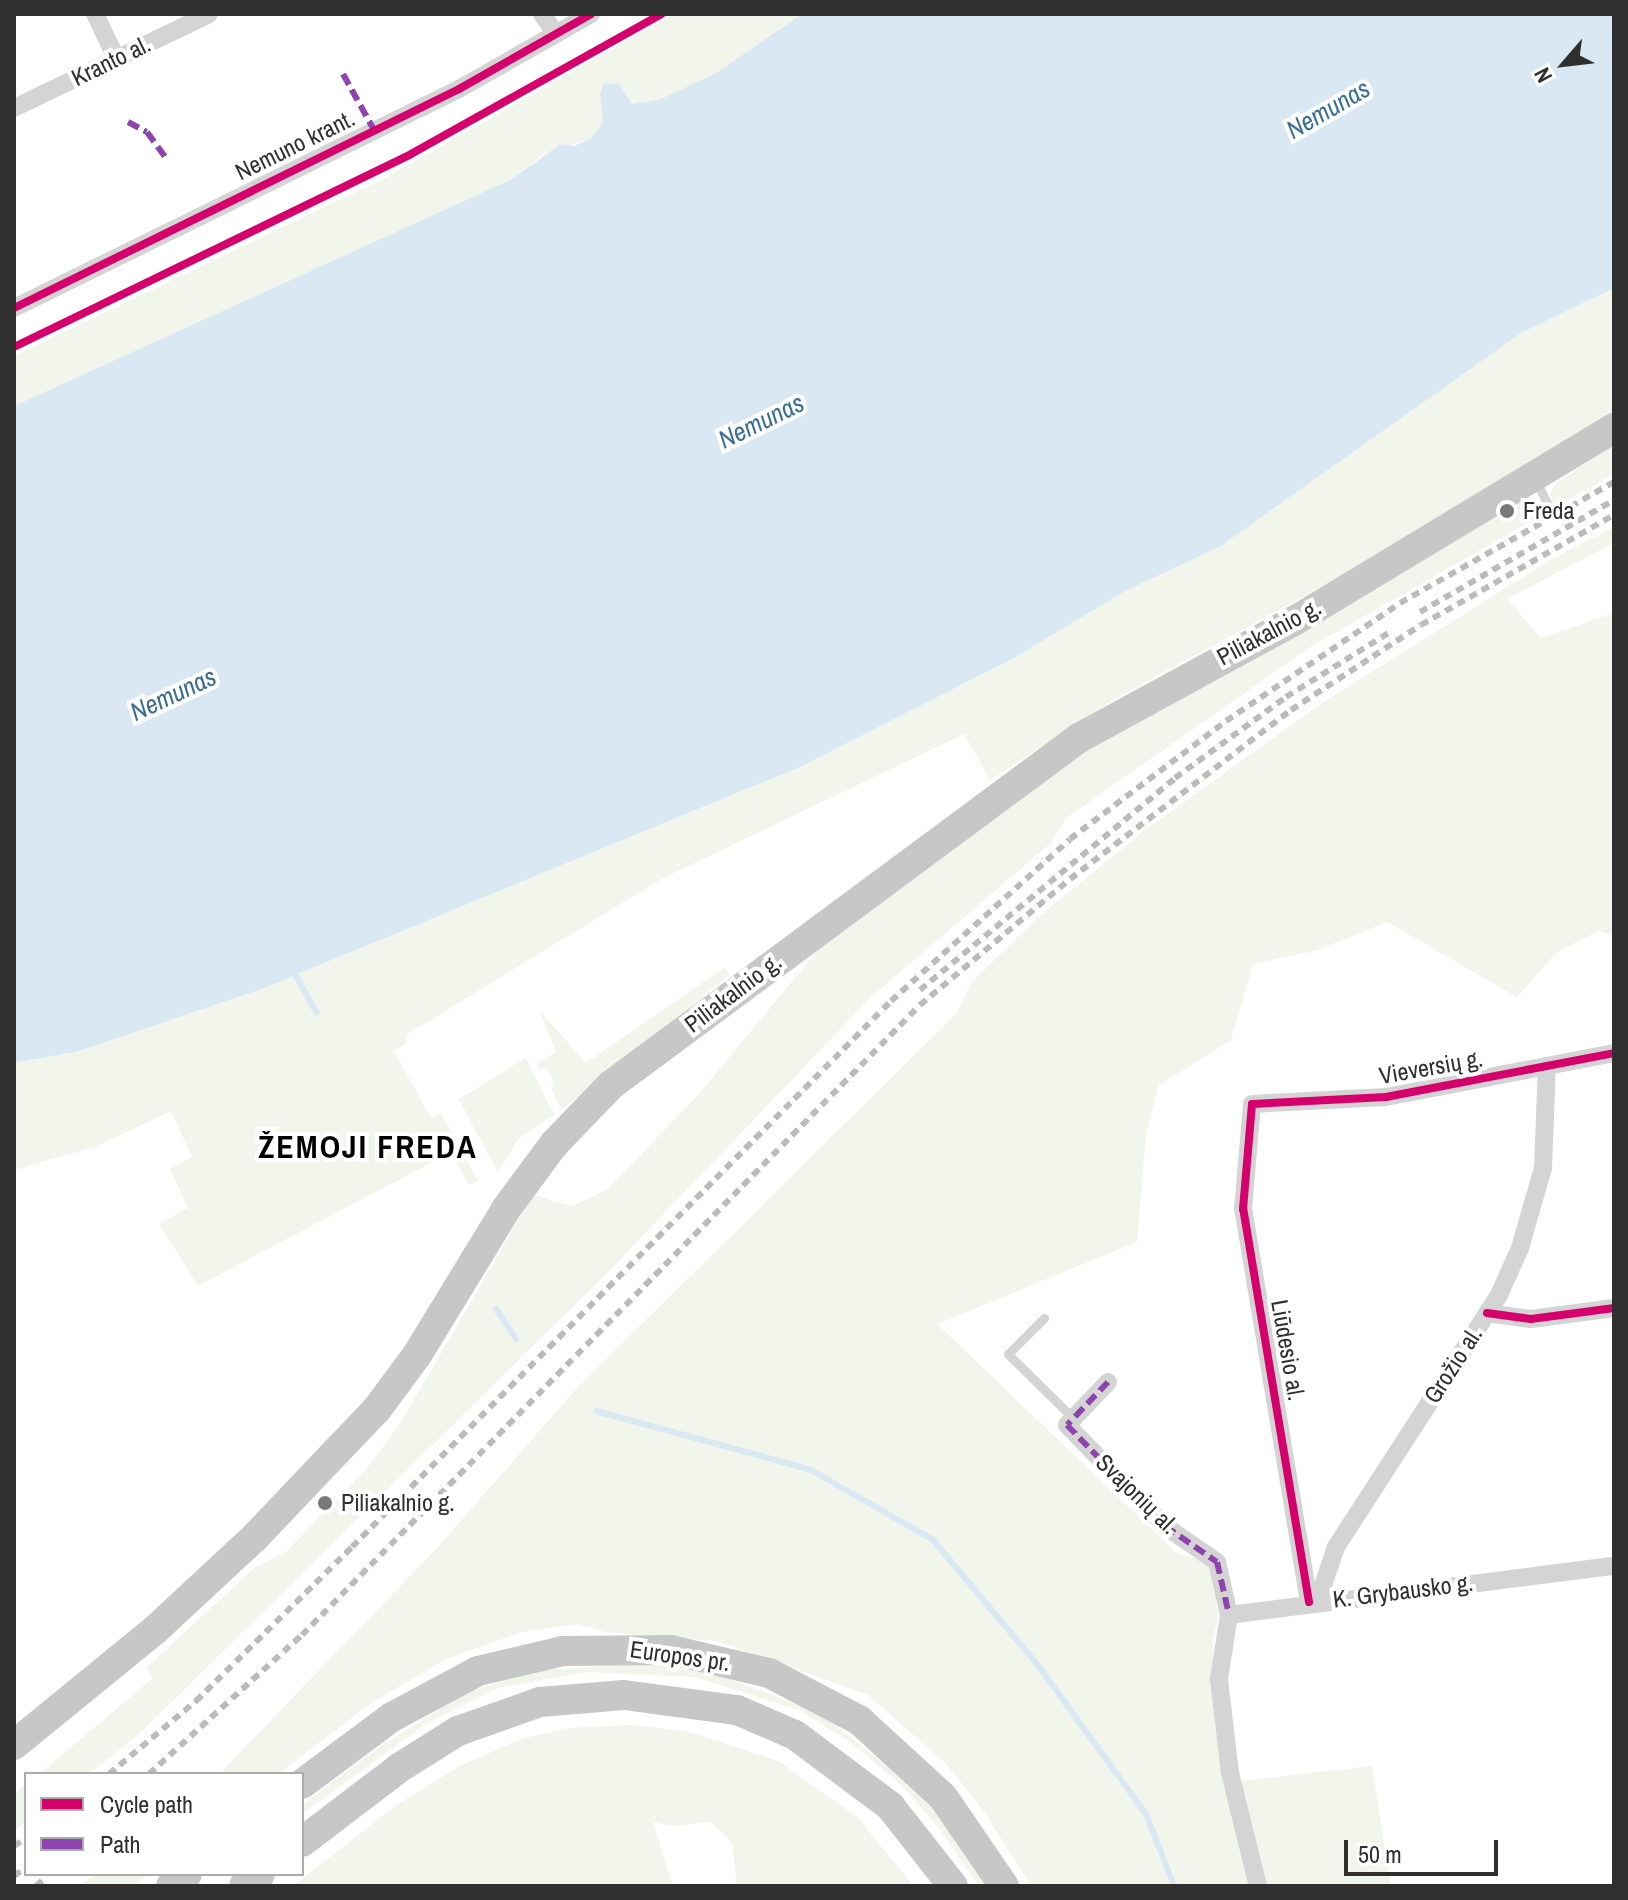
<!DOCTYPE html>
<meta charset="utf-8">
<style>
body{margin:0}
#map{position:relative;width:1628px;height:1900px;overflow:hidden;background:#fff;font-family:"Archivo Narrow",sans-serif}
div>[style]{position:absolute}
.green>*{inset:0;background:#f1f5ec}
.water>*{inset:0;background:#d9e8f2}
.stream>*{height:6px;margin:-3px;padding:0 3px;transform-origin:3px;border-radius:3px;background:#d9e8f2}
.service>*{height:9px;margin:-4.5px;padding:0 4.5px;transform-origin:4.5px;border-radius:4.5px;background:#d4d4d4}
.minor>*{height:18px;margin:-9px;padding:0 9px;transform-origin:9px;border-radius:9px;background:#d4d4d4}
.primary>*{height:30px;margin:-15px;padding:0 15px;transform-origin:15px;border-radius:15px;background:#c7c7c7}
.rail>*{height:6px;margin-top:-3px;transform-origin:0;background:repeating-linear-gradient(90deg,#bbb 0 8px,transparent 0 14px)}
.quiet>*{height:6px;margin-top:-3px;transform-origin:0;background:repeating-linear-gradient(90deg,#8e44ad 0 12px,transparent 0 18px)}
.cycleway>*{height:8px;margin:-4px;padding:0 4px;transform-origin:4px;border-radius:4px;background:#d6006c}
.dots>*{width:22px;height:22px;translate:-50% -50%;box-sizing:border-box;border:4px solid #fff;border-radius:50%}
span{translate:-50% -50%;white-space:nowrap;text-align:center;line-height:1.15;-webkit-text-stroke:8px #fff;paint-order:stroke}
.street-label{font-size:24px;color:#2f2f2f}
.poi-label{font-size:24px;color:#2f2f2f}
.left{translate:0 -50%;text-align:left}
.water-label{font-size:26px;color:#3a6f94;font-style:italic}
.district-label{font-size:32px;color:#000;font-weight:700;letter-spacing:2px}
.frame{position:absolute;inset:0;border:16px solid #2f2f2f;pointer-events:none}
.legend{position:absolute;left:24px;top:1772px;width:280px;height:104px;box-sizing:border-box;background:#fff;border:2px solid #acacac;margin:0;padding:10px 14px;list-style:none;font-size:24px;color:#2f2f2f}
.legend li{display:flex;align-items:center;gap:16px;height:40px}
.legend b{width:40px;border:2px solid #acacac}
.north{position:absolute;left:1524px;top:24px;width:80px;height:80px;-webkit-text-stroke:6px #fff;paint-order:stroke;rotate:242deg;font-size:22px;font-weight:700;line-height:32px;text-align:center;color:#2f2f2f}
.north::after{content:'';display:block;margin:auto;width:28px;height:36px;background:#2f2f2f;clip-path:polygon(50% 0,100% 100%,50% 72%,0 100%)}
.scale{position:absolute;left:1344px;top:1840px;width:154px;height:36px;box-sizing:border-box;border:4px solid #2f2f2f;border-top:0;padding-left:10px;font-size:24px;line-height:28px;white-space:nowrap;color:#2f2f2f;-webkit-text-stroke:6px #fff;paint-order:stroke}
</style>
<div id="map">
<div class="green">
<div style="clip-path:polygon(674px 14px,802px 14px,716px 73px,661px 99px,632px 104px,607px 82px,600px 94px,603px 122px,591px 138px,543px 155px,510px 180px,14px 406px,14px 356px,385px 178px)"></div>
<div style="clip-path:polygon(1614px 288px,1614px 415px,1328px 583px,1120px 696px,990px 780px,964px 734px,663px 878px,406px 1035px,407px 1043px,394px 1051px,431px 1118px,441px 1113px,478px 1181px,469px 1185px,451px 1152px,198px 1286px,159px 1224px,188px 1208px,170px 1169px,192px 1157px,171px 1111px,95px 1147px,14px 1170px,14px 1063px,79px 1051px,259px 990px,800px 767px,1014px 658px,1521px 333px)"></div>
<div style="clip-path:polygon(1614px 444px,1614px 474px,1555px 507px,1550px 494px,1555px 484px)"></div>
<div style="clip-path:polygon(1528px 496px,1542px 515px,1312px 646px,1066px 818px,1051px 843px,872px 996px,609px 1271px,139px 1734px,89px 1774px,39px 1774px,153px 1678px,146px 1668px,254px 1568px,287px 1551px,367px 1468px,401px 1422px,533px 1195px,572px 1206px,607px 1190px,698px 1095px,837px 927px,1079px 745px)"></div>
<div style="clip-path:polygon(1614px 527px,1614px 543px,1507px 599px,1541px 638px,1614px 613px,1614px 935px,1598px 931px,1557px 952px,1517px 997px,1387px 922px,1317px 950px,1253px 964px,1231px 1040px,1158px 1086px,1146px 1135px,1137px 1242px,937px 1324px,1177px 1553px,1213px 1564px,1218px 1618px,1212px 1642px,1226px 1774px,1250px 1886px,1031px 1886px,983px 1810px,946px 1764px,868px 1695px,717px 1641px,605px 1632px,578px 1624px,522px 1632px,444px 1660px,370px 1704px,278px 1774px,219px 1774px,438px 1547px,577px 1388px,956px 1014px,971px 983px,1037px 918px,1145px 830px,1319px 705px,1552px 559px)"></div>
<div style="clip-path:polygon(725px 967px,729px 975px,561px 1110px,551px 1087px,555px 1084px,546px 1067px,540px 1070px,537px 1063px,556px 1052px,539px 1010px,586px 1063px)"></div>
<div style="clip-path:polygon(526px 1058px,554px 1115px,518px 1139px,498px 1173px,459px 1099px)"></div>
<div style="clip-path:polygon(652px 1664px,706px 1670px,822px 1714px,925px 1797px,986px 1886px,978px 1886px,939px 1828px,901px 1785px,850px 1742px,801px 1711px,695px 1677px,587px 1672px,498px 1688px,427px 1723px,302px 1814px,302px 1805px,380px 1746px,467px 1692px,540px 1670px)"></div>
<div style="clip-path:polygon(633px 1725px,687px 1731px,778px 1761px,856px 1816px,914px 1886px,737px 1886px,732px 1843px,711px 1822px,672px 1826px,653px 1822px,673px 1886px,293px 1886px,398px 1804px,460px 1766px,521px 1739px,568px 1728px)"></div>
<div style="clip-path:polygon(1372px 1766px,1391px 1886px,1262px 1886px,1240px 1781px)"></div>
<div style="clip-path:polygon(26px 1784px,26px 1822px,14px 1831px,14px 1794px)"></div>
<div style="clip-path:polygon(95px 1874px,149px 1874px,133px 1886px,80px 1886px)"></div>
</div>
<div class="water">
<div style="clip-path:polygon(802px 14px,1614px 14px,1614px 288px,1521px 333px,1219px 547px,1125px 591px,1014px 658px,800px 767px,259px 990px,79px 1051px,14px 1063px,14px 406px,510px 180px,561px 144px,574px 146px,591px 138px,603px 122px,600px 94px,604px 83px,619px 84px,632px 104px,661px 99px,716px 73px)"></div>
</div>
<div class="stream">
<div style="left:293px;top:971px;width:48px;rotate:60.3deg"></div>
<div style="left:496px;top:1309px;width:36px;rotate:56deg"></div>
<div style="left:596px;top:1411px;width:223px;rotate:15.3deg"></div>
<div style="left:811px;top:1470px;width:141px;rotate:29.8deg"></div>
<div style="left:933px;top:1540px;width:162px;rotate:50deg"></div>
<div style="left:1037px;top:1664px;width:185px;rotate:54deg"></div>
<div style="left:1146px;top:1814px;width:77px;rotate:68.7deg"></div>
</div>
<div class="service">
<div style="left:1535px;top:479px;width:30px;rotate:63deg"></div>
<div style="left:1044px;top:1318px;width:51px;rotate:135deg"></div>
<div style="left:1008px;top:1354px;width:91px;rotate:44.6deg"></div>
</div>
<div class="minor">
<div style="left:95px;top:14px;width:49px;rotate:64.5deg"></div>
<div style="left:542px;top:14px;width:24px;rotate:55deg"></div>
<div style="left:14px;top:108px;width:216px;rotate:-25.7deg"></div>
<div style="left:14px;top:308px;width:496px;rotate:-26.2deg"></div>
<div style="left:459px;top:89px;width:152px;rotate:-29.6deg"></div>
<div style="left:1487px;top:1313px;width:44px;rotate:7.8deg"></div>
<div style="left:1531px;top:1319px;width:84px;rotate:-7.5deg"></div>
<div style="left:1108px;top:1382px;width:59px;rotate:133.6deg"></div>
<div style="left:1067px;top:1425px;width:141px;rotate:45.9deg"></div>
<div style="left:1165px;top:1526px;width:63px;rotate:34.7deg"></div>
<div style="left:1217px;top:1562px;width:54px;rotate:77.2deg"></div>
<div style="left:1318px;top:1600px;width:56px;rotate:-71.2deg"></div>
<div style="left:1336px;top:1547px;width:300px;rotate:-57.1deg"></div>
<div style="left:1499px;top:1295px;width:51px;rotate:-65.9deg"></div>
<div style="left:1520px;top:1248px;width:83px;rotate:-74deg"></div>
<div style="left:1543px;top:1168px;width:102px;rotate:-87.8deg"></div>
<div style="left:1309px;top:1602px;width:399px;rotate:-99.5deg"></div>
<div style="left:1243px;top:1209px;width:105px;rotate:-85.1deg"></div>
<div style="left:1252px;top:1104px;width:134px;rotate:-3deg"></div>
<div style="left:1386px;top:1097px;width:232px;rotate:-10.9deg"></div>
<div style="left:1258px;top:1886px;width:116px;rotate:-103.9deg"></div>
<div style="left:1230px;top:1773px;width:95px;rotate:-96.7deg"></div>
<div style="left:1219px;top:1679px;width:65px;rotate:-81.1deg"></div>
<div style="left:1229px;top:1615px;width:388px;rotate:-7.3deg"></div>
</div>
<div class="primary">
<div style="left:14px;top:1745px;width:182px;rotate:-39.2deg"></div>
<div style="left:155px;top:1630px;width:137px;rotate:-42.9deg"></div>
<div style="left:255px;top:1537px;width:177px;rotate:-46.4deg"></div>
<div style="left:377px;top:1409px;width:67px;rotate:-53.5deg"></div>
<div style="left:417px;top:1355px;width:171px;rotate:-58.6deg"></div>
<div style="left:506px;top:1209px;width:81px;rotate:-53.6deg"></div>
<div style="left:554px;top:1144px;width:82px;rotate:-46deg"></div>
<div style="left:611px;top:1085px;width:583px;rotate:-36.56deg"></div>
<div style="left:1079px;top:738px;width:245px;rotate:-28.6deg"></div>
<div style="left:1294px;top:621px;width:374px;rotate:-31.1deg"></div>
<div style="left:302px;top:1784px;width:112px;rotate:-36.7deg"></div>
<div style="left:392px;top:1717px;width:98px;rotate:-28.1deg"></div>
<div style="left:478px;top:1671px;width:87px;rotate:-13.2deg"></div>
<div style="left:563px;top:1651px;width:108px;rotate:-0.5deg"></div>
<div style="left:671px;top:1650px;width:101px;rotate:13.2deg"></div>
<div style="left:769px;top:1673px;width:102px;rotate:27.6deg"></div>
<div style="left:859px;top:1720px;width:114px;rotate:42.5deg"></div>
<div style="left:943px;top:1797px;width:108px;rotate:55.6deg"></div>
<div style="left:302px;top:1842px;width:122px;rotate:-37.3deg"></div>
<div style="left:399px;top:1768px;width:70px;rotate:-32.1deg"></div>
<div style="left:458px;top:1731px;width:87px;rotate:-19.5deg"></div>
<div style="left:540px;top:1702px;width:84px;rotate:-4.8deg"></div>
<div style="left:624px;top:1695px;width:114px;rotate:7.6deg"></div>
<div style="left:737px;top:1710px;width:63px;rotate:23.3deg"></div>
<div style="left:795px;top:1735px;width:119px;rotate:36.8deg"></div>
<div style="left:890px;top:1806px;width:102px;rotate:51.8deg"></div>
<div style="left:171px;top:1886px;width:20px;rotate:-37deg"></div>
<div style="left:244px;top:1886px;width:20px;rotate:-37deg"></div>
</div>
<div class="rail">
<div style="left:1420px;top:612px;width:224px;rotate:-30deg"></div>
<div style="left:920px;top:990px;width:332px;rotate:-39.7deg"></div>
<div style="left:1175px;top:778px;width:137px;rotate:-36.1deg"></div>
<div style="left:1286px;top:697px;width:123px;rotate:-32deg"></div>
<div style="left:109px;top:1774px;width:114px;rotate:-40deg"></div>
<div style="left:196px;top:1701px;width:219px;rotate:-44.6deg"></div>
<div style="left:352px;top:1547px;width:767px;rotate:-45.37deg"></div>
<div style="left:891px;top:1001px;width:241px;rotate:-42.1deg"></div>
<div style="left:1070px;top:839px;width:196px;rotate:-37.1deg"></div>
<div style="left:1226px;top:721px;width:210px;rotate:-34.1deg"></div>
<div style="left:1400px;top:603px;width:246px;rotate:-29.5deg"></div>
<div style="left:149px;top:1774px;width:207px;rotate:-42.3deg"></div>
<div style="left:302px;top:1635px;width:883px;rotate:-45.55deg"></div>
<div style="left:920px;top:1005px;width:196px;rotate:-40deg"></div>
<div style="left:1070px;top:879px;width:278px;rotate:-37.4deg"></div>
<div style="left:1291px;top:710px;width:155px;rotate:-33.2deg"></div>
<div style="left:1421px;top:625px;width:222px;rotate:-29.7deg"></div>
<div style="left:14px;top:1846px;width:14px;rotate:-34deg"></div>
<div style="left:14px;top:1876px;width:15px;rotate:-37deg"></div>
<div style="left:36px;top:1886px;width:12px;rotate:-42deg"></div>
</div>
<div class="quiet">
<div style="left:343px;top:74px;width:64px;rotate:61deg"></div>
<div style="left:128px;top:122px;width:21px;rotate:28deg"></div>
<div style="left:147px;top:132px;width:31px;rotate:54deg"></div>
<div style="left:1108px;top:1382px;width:59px;rotate:133.6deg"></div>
<div style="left:1067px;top:1425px;width:141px;rotate:45.9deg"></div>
<div style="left:1165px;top:1526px;width:63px;rotate:34.7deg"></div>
<div style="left:1217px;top:1562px;width:54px;rotate:77.2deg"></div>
</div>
<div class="cycleway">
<div style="left:14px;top:308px;width:496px;rotate:-26.2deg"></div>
<div style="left:459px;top:89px;width:152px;rotate:-29.6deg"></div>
<div style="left:14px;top:347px;width:441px;rotate:-25.9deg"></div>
<div style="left:411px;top:154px;width:287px;rotate:-29.2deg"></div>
<div style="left:1487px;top:1313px;width:44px;rotate:7.8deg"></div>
<div style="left:1531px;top:1319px;width:84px;rotate:-7.5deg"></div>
<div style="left:1309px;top:1602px;width:399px;rotate:-99.5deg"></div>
<div style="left:1243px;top:1209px;width:105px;rotate:-85.1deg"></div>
<div style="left:1252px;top:1104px;width:134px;rotate:-3deg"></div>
<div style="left:1386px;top:1097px;width:232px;rotate:-10.9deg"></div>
</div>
<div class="dots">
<div style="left:1507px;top:511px;background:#787878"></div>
<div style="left:325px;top:1503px;background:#787878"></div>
</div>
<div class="street-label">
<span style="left:111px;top:61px;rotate:-26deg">Kranto al.</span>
<span style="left:295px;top:145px;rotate:-26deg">Nemuno krant.</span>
<span style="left:1269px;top:632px;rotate:-28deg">Piliakalnio g.</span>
<span style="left:733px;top:993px;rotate:-37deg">Piliakalnio g.</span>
<span style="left:1431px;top:1067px;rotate:-10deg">Vieversių g.</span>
<span style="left:1288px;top:1350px;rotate:80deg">Liūdesio al.</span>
<span style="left:1453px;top:1365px;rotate:-57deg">Grožio al.</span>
<span style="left:1137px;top:1494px;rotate:44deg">Svajonių al.</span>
<span style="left:1403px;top:1591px;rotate:-7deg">K. Grybausko g.</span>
<span style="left:680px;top:1656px;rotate:8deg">Europos pr.</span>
</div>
<div class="poi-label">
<span class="left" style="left:1523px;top:511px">Freda</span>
<span class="left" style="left:341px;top:1503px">Piliakalnio g.</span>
</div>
<div class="water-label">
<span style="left:1328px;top:109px;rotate:-30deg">Nemunas</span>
<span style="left:761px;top:421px;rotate:-26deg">Nemunas</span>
<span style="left:173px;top:694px;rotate:-25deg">Nemunas</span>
</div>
<div class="district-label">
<span style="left:368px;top:1147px">ŽEMOJI FREDA</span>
</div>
<div class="frame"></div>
<ul class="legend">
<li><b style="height:10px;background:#d6006c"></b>Cycle path</li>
<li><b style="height:10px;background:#8e44ad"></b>Path</li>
</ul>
<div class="north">N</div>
<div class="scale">50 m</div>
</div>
